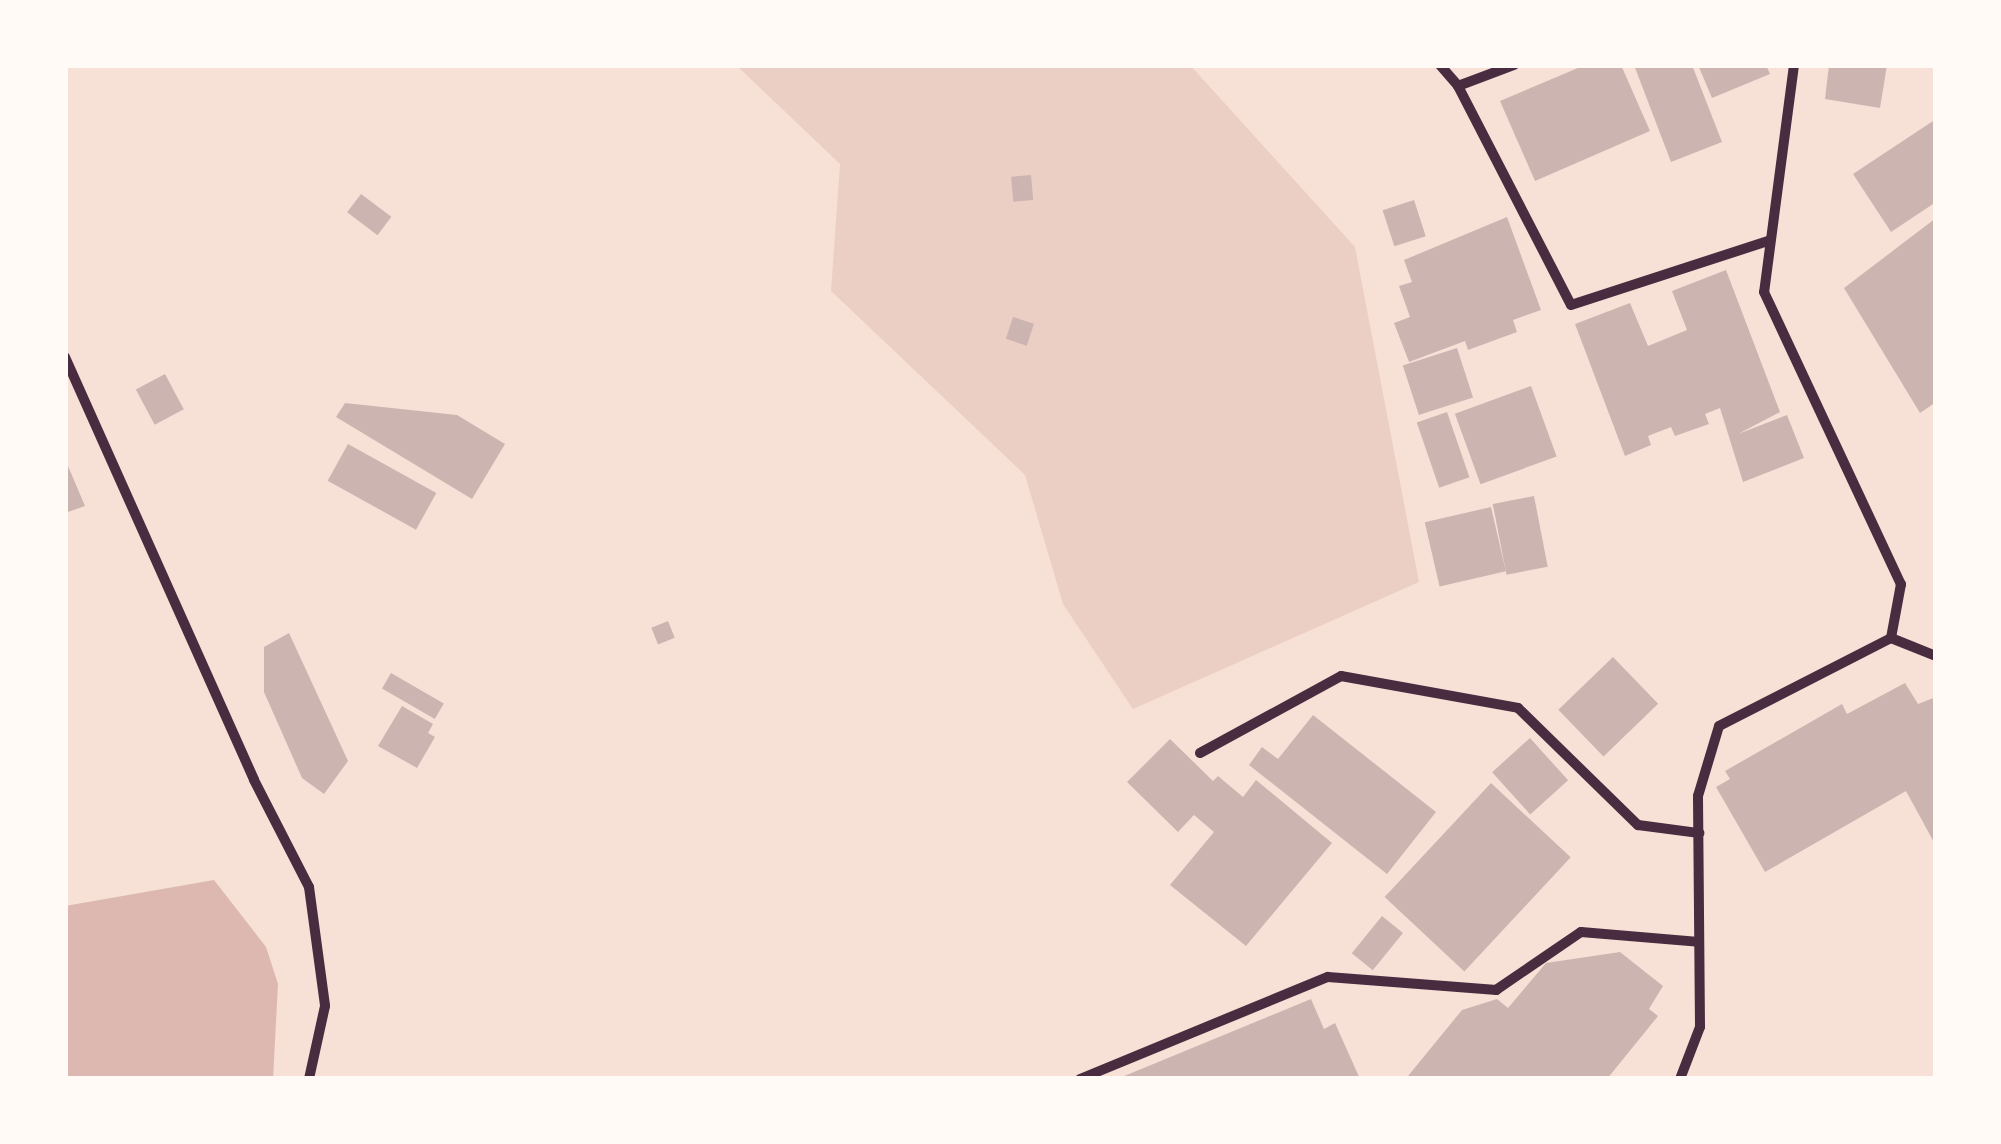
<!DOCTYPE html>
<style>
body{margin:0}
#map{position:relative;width:2001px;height:1144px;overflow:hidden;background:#f7e1d7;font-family:"Varela Round",sans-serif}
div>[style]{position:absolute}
.green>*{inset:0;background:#ebcfc5}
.water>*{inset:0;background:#dcb8b0}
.building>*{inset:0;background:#ccb4b1;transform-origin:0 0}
.minor>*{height:10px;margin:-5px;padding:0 5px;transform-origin:5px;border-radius:5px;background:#4a2c40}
span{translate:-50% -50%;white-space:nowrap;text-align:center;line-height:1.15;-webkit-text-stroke:8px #fffaf5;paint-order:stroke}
.frame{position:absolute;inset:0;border:68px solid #fffaf5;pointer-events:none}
</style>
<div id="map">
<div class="green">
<div style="clip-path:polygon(736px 65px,1190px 65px,1355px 247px,1419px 582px,1133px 709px,1063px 604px,1025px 475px,831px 291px,840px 164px)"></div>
</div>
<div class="water">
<div style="clip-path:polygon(214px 880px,266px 947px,278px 984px,273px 1079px,65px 1079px,65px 906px)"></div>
</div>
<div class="building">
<div style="clip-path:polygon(1585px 65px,1621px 65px,1650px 131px,1535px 181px,1500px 101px)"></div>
<div style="clip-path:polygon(1634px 65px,1692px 65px,1722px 142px,1671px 162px)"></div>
<div style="clip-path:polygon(1698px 65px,1766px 65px,1770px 74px,1712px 98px)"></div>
<div style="clip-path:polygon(1829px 65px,1887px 65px,1880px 108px,1825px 99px)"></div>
<div style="clip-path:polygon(1936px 119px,1936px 202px,1891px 232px,1853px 174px)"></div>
<div style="left:1031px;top:175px;width:25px;height:20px;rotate:85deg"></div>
<div style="left:361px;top:194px;width:38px;height:23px;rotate:37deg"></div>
<div style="left:1414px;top:200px;width:38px;height:33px;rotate:72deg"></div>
<div style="clip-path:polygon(1507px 217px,1541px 310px,1513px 320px,1517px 332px,1468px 350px,1465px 341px,1409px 362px,1394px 323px,1410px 317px,1399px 286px,1412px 282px,1404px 260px)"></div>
<div style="clip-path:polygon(1936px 218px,1936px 402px,1920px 413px,1844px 288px)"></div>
<div style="clip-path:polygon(1726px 270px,1780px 412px,1738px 434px,1787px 415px,1804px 458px,1743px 482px,1720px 408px,1705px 414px,1709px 424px,1675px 436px,1671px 427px,1648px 436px,1651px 445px,1625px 456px,1575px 324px,1630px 303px,1648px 346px,1687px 330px,1672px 291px)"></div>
<div style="left:1013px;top:317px;width:22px;height:23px;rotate:18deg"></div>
<div style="left:1457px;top:348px;width:52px;height:57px;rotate:72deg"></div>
<div style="left:165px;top:374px;width:40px;height:33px;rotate:62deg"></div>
<div style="left:1531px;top:386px;width:75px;height:81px;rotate:70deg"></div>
<div style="clip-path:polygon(345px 403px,457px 415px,505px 444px,472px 499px,336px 417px)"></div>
<div style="left:1447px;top:412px;width:69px;height:32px;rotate:71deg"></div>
<div style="left:348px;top:444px;width:101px;height:42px;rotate:29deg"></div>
<div style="clip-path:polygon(65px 459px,85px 506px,65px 513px)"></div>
<div style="left:1534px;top:496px;width:72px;height:42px;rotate:79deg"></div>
<div style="left:1491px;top:507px;width:66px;height:68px;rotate:77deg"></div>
<div style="left:668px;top:621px;width:18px;height:18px;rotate:68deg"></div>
<div style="clip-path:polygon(289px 633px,348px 761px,324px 794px,302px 778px,264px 692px,264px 647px)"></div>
<div style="left:1613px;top:657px;width:65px;height:76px;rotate:46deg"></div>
<div style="left:391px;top:673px;width:61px;height:18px;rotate:30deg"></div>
<div style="clip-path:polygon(1905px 683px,1918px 704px,1936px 697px,1936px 846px,1906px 791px,1765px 872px,1716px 787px,1730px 779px,1725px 771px,1842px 704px,1847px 714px)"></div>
<div style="clip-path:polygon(402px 706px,433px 724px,428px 733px,435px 737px,417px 768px,378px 746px)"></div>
<div style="clip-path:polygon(1313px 715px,1436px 812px,1387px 874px,1249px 765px,1262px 747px,1278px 759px)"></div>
<div style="left:1530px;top:738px;width:57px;height:51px;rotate:48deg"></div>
<div style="clip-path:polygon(1170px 739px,1213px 781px,1218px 776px,1243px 797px,1256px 780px,1332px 843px,1246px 946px,1170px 885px,1214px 832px,1194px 815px,1178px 832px,1127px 782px)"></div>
<div style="left:1491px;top:783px;width:109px;height:156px;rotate:43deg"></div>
<div style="left:1382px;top:916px;width:27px;height:48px;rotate:39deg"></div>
<div style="clip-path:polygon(1620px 952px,1663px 986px,1649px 1009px,1658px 1016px,1607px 1079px,1408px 1076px,1462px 1010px,1497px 999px,1508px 1008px,1546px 963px)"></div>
<div style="clip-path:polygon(1311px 999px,1324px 1029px,1335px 1023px,1360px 1079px,1117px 1079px)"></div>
</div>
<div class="minor">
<div style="left:1440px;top:65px;width:28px;rotate:49deg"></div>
<div style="left:1458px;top:86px;width:246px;rotate:62.7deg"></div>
<div style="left:1571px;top:305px;width:207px;rotate:-18deg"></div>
<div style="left:1794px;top:65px;width:229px;rotate:97.5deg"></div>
<div style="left:1764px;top:292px;width:323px;rotate:64.9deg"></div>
<div style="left:1901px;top:584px;width:55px;rotate:100.5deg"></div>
<div style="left:1458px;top:86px;width:60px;rotate:-20.6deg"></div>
<div style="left:65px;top:357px;width:463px;rotate:65.9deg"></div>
<div style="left:254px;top:780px;width:120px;rotate:62.8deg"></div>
<div style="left:309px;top:887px;width:120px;rotate:82.3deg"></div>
<div style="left:325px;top:1006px;width:75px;rotate:102.4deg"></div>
<div style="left:1200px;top:753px;width:161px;rotate:-28.6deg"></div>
<div style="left:1341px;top:676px;width:180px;rotate:10.2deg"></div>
<div style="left:1518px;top:708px;width:168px;rotate:44.3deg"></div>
<div style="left:1638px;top:825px;width:62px;rotate:7.5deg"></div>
<div style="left:1080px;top:1079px;width:268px;rotate:-22.4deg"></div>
<div style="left:1328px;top:977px;width:169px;rotate:4.4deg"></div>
<div style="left:1496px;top:990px;width:103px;rotate:-34.3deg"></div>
<div style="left:1581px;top:932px;width:118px;rotate:4.8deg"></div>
<div style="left:1680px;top:1079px;width:56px;rotate:-69deg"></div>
<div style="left:1700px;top:1027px;width:231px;rotate:-90.5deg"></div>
<div style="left:1698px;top:796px;width:73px;rotate:-73.3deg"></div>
<div style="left:1719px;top:726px;width:193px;rotate:-27.1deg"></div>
<div style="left:1891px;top:638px;width:48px;rotate:21.8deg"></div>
</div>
<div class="frame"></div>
</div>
